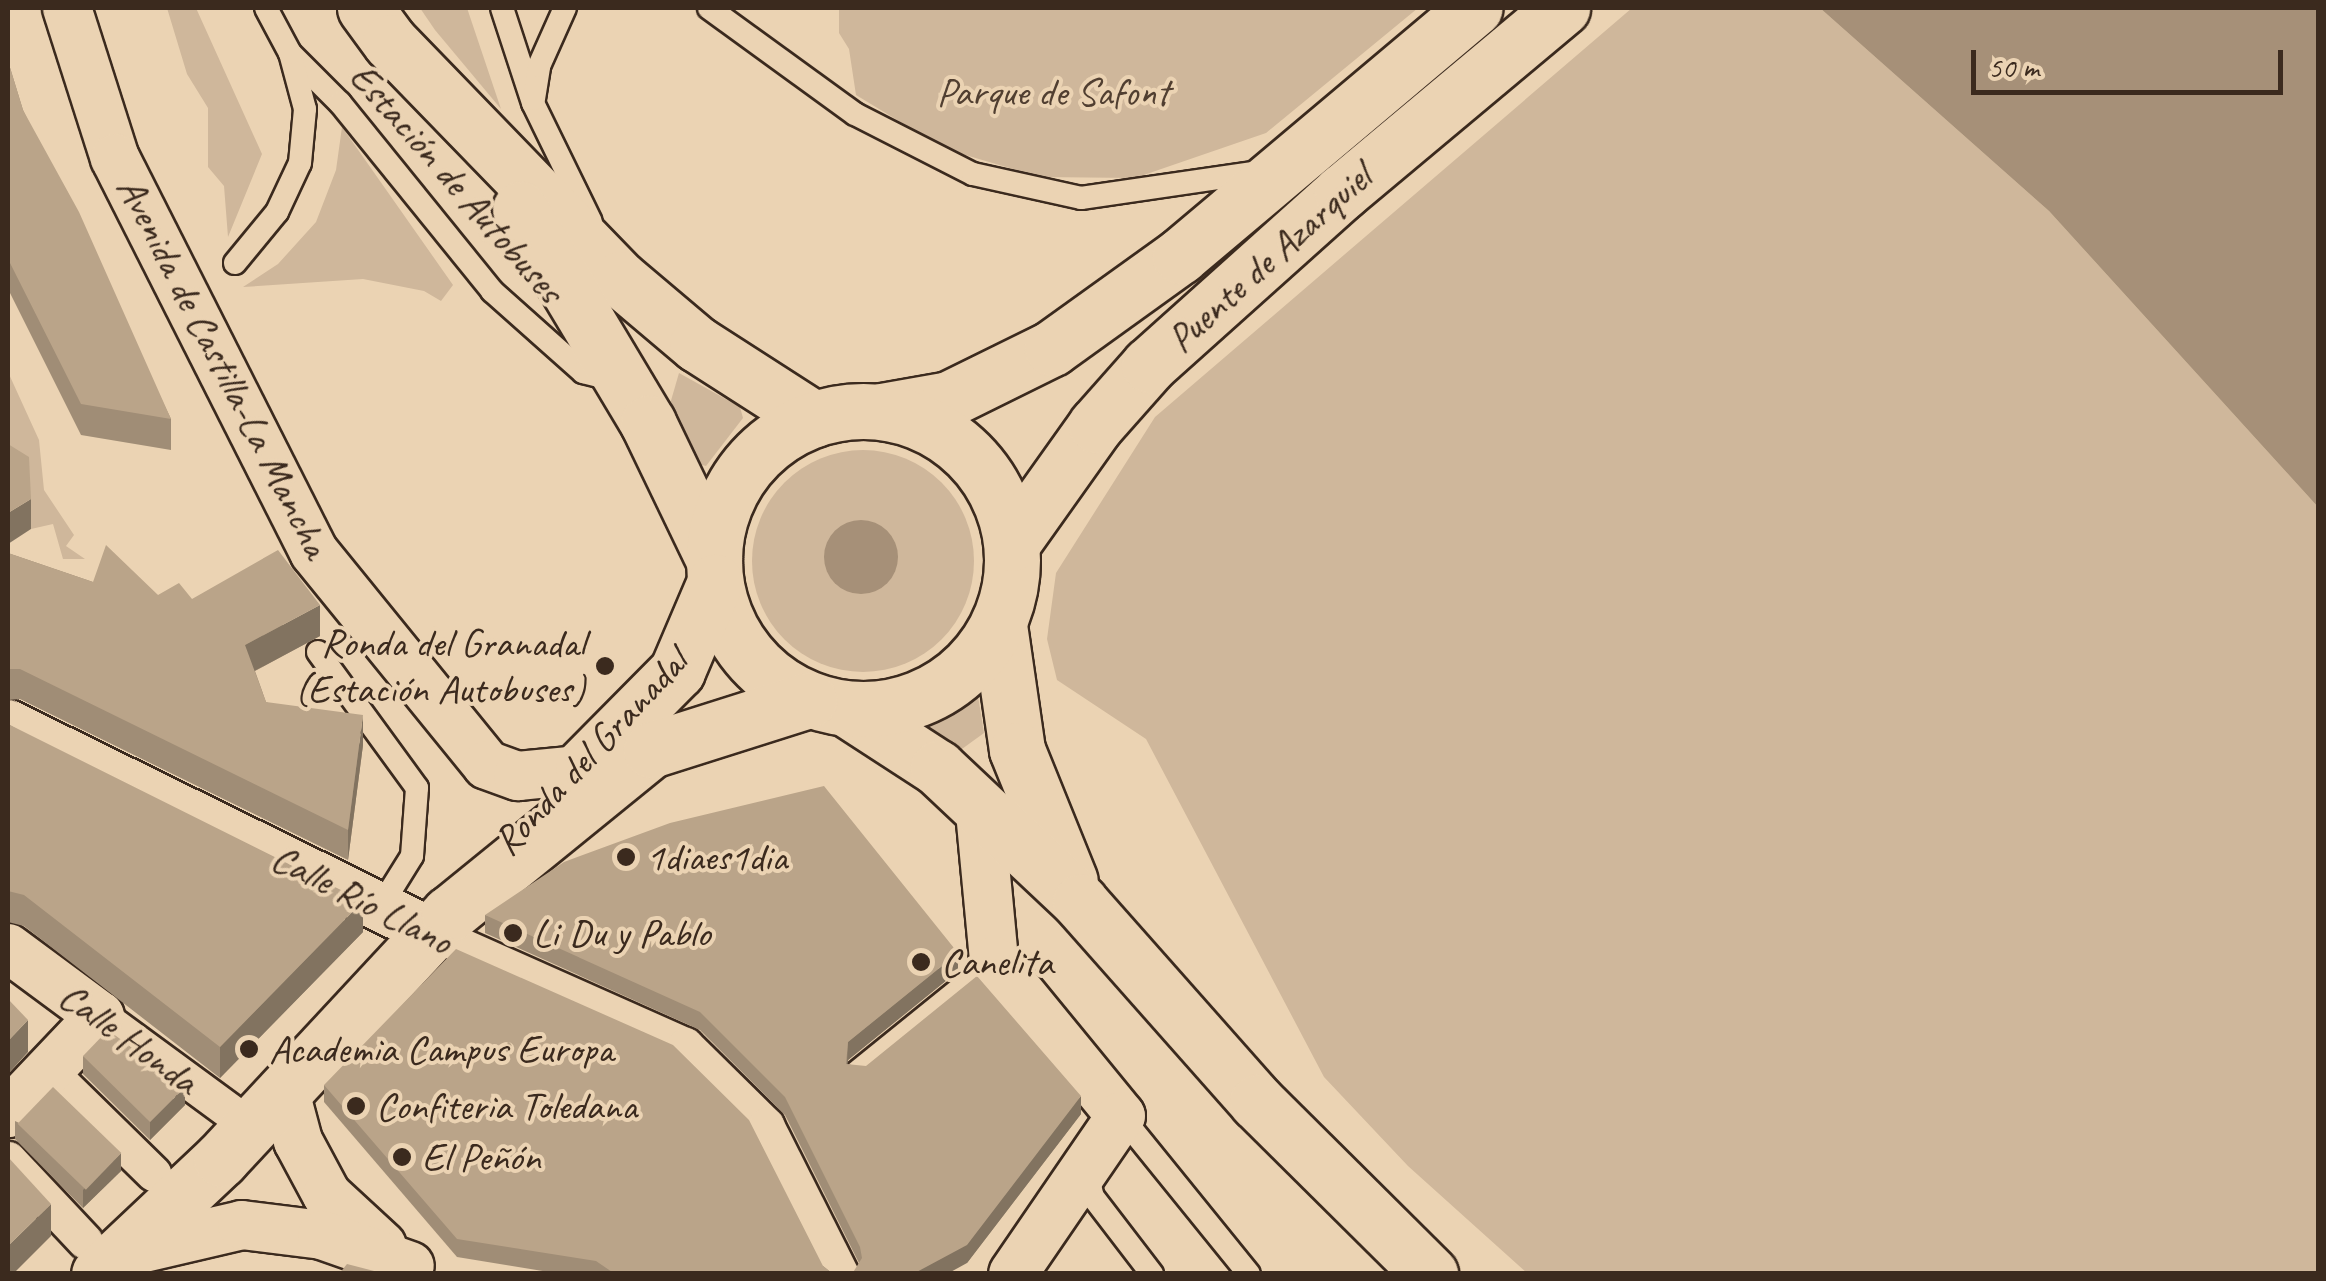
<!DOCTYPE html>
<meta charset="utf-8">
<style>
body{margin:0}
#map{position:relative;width:2326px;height:1281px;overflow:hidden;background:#ebd3b3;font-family:Caveat,sans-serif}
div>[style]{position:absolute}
.green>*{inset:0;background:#cfb79b}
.round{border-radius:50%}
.water>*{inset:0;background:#a69078}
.roads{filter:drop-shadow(2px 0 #3b2a1e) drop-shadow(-2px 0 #3b2a1e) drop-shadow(0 2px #3b2a1e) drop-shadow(0 -2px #3b2a1e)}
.service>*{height:22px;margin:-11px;padding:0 11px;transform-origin:11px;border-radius:11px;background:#ebd3b3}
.pedestrian>*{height:35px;margin:-17.5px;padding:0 17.5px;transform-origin:17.5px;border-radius:17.5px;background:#ebd3b3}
.minor>*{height:48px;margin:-24px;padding:0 24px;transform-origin:24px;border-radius:24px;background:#ebd3b3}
.tertiary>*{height:55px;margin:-27.5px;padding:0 27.5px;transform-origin:27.5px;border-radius:27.5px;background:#ebd3b3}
.primary>*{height:55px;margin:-27.5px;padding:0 27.5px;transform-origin:27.5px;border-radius:27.5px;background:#ebd3b3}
.primary>.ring{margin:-27.5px;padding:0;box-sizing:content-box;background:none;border:55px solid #ebd3b3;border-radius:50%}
.wall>*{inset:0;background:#a08d76}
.shaded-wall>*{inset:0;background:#827360}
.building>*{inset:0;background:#baa489;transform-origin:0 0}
.dots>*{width:28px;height:28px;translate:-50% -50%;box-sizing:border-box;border:5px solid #ebd3b3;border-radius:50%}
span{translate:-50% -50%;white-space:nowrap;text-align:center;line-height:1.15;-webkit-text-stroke:8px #ebd3b3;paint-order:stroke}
.park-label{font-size:40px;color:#513f31}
.street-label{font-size:40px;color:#3b2a1e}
.poi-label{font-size:40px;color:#3b2a1e}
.right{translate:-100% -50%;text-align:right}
.left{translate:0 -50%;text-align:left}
.frame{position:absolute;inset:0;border:10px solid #3b2a1e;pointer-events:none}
.scale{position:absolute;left:1971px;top:50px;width:312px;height:45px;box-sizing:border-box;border:5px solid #3b2a1e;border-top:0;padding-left:12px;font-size:30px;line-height:35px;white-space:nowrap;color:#3b2a1e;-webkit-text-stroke:8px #ebd3b3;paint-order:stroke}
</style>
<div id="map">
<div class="green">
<div style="clip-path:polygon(167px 8px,196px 8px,262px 154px,228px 237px,224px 186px,208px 167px,208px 108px,187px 74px)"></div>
<div style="clip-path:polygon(420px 8px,467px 8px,501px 109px,435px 30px)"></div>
<div style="clip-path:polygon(839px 8px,1418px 8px,1266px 133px,1135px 178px,1040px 177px,945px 149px,856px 95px,849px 49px,839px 33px)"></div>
<div style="clip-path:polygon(1632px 8px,1820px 8px,2049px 211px,2318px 507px,2318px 1273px,1527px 1273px,1408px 1166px,1324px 1077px,1146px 739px,1057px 680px,1047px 639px,1056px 573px,1155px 417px)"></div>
<div style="clip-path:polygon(342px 127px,453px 285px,441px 301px,424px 291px,363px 279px,243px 287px,278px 264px,316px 222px,336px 170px)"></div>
<div style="clip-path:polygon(8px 372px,39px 440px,44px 490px,74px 535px,66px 546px,85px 559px,63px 559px,53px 524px,31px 529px,29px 487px,8px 475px)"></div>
<div style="clip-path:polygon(679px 373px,740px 407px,743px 418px,706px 466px,695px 463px,668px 411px)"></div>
<div class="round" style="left:752px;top:450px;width:222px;height:222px"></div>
<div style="clip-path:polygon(978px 696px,984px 733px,955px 754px,922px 729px)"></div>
</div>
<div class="water">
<div style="clip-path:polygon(1820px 8px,2318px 8px,2318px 507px,2049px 211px)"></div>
<div class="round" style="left:824px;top:520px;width:74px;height:74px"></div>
</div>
<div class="roads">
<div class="service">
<div style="left:502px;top:8px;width:100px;rotate:71.9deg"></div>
<div style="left:533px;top:103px;width:132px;rotate:64deg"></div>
<div style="left:709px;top:8px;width:180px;rotate:36deg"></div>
<div style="left:855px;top:114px;width:132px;rotate:27deg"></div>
<div style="left:973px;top:174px;width:111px;rotate:12.5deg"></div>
<div style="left:1081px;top:198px;width:181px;rotate:-8.3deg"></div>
<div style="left:290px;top:53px;width:71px;rotate:45deg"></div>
<div style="left:340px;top:103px;width:242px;rotate:51deg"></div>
<div style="left:492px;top:291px;width:122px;rotate:41.7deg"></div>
<div style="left:583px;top:372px;width:32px;rotate:14deg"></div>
<div style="left:534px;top:99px;width:33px;rotate:-81deg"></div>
<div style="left:539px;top:66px;width:64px;rotate:-65.9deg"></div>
<div style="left:235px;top:263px;width:66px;rotate:-50.5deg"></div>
<div style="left:277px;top:212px;width:54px;rotate:-64.9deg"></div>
<div style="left:300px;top:163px;width:54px;rotate:-84.7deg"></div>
<div style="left:305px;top:109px;width:58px;rotate:-105deg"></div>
<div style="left:290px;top:53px;width:51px;rotate:-118.1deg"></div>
<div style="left:318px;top:652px;width:168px;rotate:53.9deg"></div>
<div style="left:417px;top:788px;width:68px;rotate:94.2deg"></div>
<div style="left:412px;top:856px;width:62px;rotate:121.9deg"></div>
<div style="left:857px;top:1072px;width:176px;rotate:-39deg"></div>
<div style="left:1121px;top:1116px;width:203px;rotate:51deg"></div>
<div style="left:1087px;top:1172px;width:26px;rotate:77deg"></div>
<div style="left:1093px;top:1197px;width:97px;rotate:52.5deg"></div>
</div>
<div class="pedestrian">
<div style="left:431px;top:932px;width:278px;rotate:24deg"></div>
<div style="left:685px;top:1045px;width:114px;rotate:44.6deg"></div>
<div style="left:766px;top:1125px;width:167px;rotate:63.3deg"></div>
<div style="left:100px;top:1016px;width:187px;rotate:36.3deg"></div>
<div style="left:49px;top:1071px;width:146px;rotate:44.4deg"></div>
<div style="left:8px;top:1159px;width:112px;rotate:46.8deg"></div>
</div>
<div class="minor">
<div style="left:67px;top:8px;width:157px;rotate:72.3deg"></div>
<div style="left:115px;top:158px;width:441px;rotate:63.2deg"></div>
<div style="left:314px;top:552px;width:274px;rotate:50.9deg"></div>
<div style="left:487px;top:765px;width:33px;rotate:20deg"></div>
<div style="left:518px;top:776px;width:60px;rotate:-5.7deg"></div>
<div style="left:8px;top:724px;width:471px;rotate:26.2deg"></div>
<div style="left:980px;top:812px;width:150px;rotate:84.6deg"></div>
<div style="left:994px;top:961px;width:200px;rotate:50.7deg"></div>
<div style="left:1121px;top:1116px;width:191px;rotate:124.4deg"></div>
<div style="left:8px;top:948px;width:114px;rotate:36.5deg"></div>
<div style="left:100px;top:1016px;width:134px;rotate:133.5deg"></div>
<div style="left:285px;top:1092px;width:51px;rotate:75.1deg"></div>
<div style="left:298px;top:1141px;width:61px;rotate:61.8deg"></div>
<div style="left:327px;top:1195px;width:75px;rotate:42.8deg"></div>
<div style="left:122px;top:1253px;width:123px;rotate:-13.1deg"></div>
<div style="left:242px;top:1225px;width:81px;rotate:7.1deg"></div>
<div style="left:322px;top:1235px;width:93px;rotate:19.4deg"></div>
</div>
<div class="tertiary">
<div style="left:999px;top:625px;width:126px;rotate:81.8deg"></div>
<div style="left:1017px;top:750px;width:141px;rotate:68deg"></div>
<div style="left:847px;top:709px;width:108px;rotate:33deg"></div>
<div style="left:938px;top:768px;width:195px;rotate:43.3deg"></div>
<div style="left:1080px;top:902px;width:267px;rotate:48.5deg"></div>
<div style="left:1257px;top:1102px;width:244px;rotate:44.8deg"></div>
</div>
<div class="primary">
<div style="left:365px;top:8px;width:42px;rotate:53.7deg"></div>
<div style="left:390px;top:42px;width:330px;rotate:45.9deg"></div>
<div style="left:620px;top:279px;width:101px;rotate:40.2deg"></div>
<div style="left:697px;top:344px;width:139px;rotate:32.7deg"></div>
<div style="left:520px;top:209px;width:249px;rotate:59.1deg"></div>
<div style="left:648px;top:423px;width:152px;rotate:64.3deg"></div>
<div style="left:881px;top:411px;width:69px;rotate:-10deg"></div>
<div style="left:949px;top:399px;width:115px;rotate:-26.3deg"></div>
<div style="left:1052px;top:348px;width:158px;rotate:-35.7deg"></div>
<div style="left:1180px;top:256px;width:385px;rotate:-40.1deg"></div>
<div class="ring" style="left:714px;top:411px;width:243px;height:243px"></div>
<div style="left:1012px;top:543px;width:145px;rotate:-54.6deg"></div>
<div style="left:1096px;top:425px;width:80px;rotate:-48.5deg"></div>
<div style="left:1149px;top:365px;width:259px;rotate:-41.9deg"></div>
<div style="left:1342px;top:192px;width:287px;rotate:-39.9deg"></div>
<div style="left:583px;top:766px;width:134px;rotate:-45.3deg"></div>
<div style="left:677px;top:671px;width:97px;rotate:-66.9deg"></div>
<div style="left:99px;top:1274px;width:168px;rotate:-43.3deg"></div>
<div style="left:221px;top:1159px;width:335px;rotate:-47.1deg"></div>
<div style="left:449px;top:914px;width:260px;rotate:-39.1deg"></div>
<div style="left:651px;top:750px;width:166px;rotate:-17.6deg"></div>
</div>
</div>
<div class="wall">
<div style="clip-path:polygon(8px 61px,23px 110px,171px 419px,171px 450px,81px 435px,8px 289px)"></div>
<div style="clip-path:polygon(8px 553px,93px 582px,158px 595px,192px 599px,320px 636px,255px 671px,266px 702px,363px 745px,348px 860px,20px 699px,8px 700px)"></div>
<div style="clip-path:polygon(8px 724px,363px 932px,220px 1078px,24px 926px,8px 922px)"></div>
<div style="clip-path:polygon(485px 915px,958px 971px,848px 1060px,847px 1064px,1081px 1114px,967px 1263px,859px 1263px,785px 1115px,700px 1030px,485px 933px)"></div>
<div style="clip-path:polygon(83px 1056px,185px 1105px,150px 1140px,83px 1074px)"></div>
<div style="clip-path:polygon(324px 1085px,823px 1266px,833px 1274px,561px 1274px,457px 1257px,324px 1102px)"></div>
<div style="clip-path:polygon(15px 1121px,121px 1171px,83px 1208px,15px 1139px)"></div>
</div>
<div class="shaded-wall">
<div style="clip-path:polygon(31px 499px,31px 529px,8px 544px,8px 513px)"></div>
<div style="clip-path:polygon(320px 605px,320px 636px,245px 676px,245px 645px)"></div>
<div style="clip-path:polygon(363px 715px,363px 745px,348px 860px,348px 830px)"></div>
<div style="clip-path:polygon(363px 901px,363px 932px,220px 1078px,220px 1047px)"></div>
<div style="clip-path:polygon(958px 953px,958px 971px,848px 1060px,846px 1082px,848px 1042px)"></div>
<div style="clip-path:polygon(28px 1020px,28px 1052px,8px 1074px,8px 1041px)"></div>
<div style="clip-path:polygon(185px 1087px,185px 1105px,150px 1140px,150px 1122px)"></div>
<div style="clip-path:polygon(1081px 1096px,1081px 1114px,967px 1263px,947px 1274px,913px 1274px)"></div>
<div style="clip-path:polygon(121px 1153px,121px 1171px,83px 1208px,83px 1190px)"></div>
<div style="clip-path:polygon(51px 1204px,51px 1236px,13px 1274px,8px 1274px,8px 1246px)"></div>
</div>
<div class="building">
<div style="clip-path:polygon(8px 61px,23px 110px,79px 212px,171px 419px,81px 404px,8px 259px)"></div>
<div style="clip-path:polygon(8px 444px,29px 457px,31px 499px,8px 513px)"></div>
<div style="clip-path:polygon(106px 545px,158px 595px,179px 583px,192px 599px,278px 550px,320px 605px,245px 645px,266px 702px,363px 715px,348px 830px,20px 669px,8px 669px,8px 553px,93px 582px)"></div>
<div style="clip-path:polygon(8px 724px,363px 901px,220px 1047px,24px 895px,8px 891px)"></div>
<div style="clip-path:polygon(824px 786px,958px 953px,848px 1042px,846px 1064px,866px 1066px,977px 976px,1081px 1096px,967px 1245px,913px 1274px,852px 1274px,862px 1258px,860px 1247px,785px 1097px,700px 1012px,485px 915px,564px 862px,670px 823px)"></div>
<div style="clip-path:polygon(456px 949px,673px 1045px,749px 1120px,823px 1266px,833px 1274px,615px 1274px,596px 1261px,457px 1239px,324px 1085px)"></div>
<div style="clip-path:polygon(8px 999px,28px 1020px,8px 1041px)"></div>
<div style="clip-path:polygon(108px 1030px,185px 1087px,150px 1122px,83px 1056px)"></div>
<div style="left:53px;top:1087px;width:95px;height:51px;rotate:44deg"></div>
<div style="clip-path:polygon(8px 1157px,51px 1204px,8px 1246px)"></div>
<div style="clip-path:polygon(347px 1264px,378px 1272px,379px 1274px,339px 1274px)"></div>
</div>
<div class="dots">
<div style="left:605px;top:666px;background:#3b2a1e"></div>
<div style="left:626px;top:857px;background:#3b2a1e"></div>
<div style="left:513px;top:933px;background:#3b2a1e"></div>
<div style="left:921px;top:962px;background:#3b2a1e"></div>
<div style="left:249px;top:1049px;background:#3b2a1e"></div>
<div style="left:356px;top:1106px;background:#3b2a1e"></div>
<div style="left:402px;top:1157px;background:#3b2a1e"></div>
</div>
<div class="park-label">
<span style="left:1053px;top:92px">Parque de Safont</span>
</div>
<div class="street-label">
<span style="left:457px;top:183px;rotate:49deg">Estación de Autobuses</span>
<span style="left:1269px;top:258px;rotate:-42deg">Puente de Azarquiel</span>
<span style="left:224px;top:367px;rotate:63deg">Avenida de Castilla-La Mancha</span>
<span style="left:590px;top:752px;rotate:-47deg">Ronda del Granadal</span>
<span style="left:362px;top:899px;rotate:27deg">Calle Río Llano</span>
<span style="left:129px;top:1038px;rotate:36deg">Calle Honda</span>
</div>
<div class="poi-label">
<span class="right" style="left:585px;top:666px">Ronda del Granadal<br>(Estación Autobuses)</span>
<span class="left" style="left:646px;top:857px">1diaes1dia</span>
<span class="left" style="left:533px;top:933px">Li Du y Pablo</span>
<span class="left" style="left:941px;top:962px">Canelita</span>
<span class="left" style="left:269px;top:1049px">Academia Campus Europa</span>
<span class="left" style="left:376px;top:1106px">Confiteria Toledana</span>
<span class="left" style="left:422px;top:1157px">El Peñón</span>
</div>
<div class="frame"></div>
<div class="scale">50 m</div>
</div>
